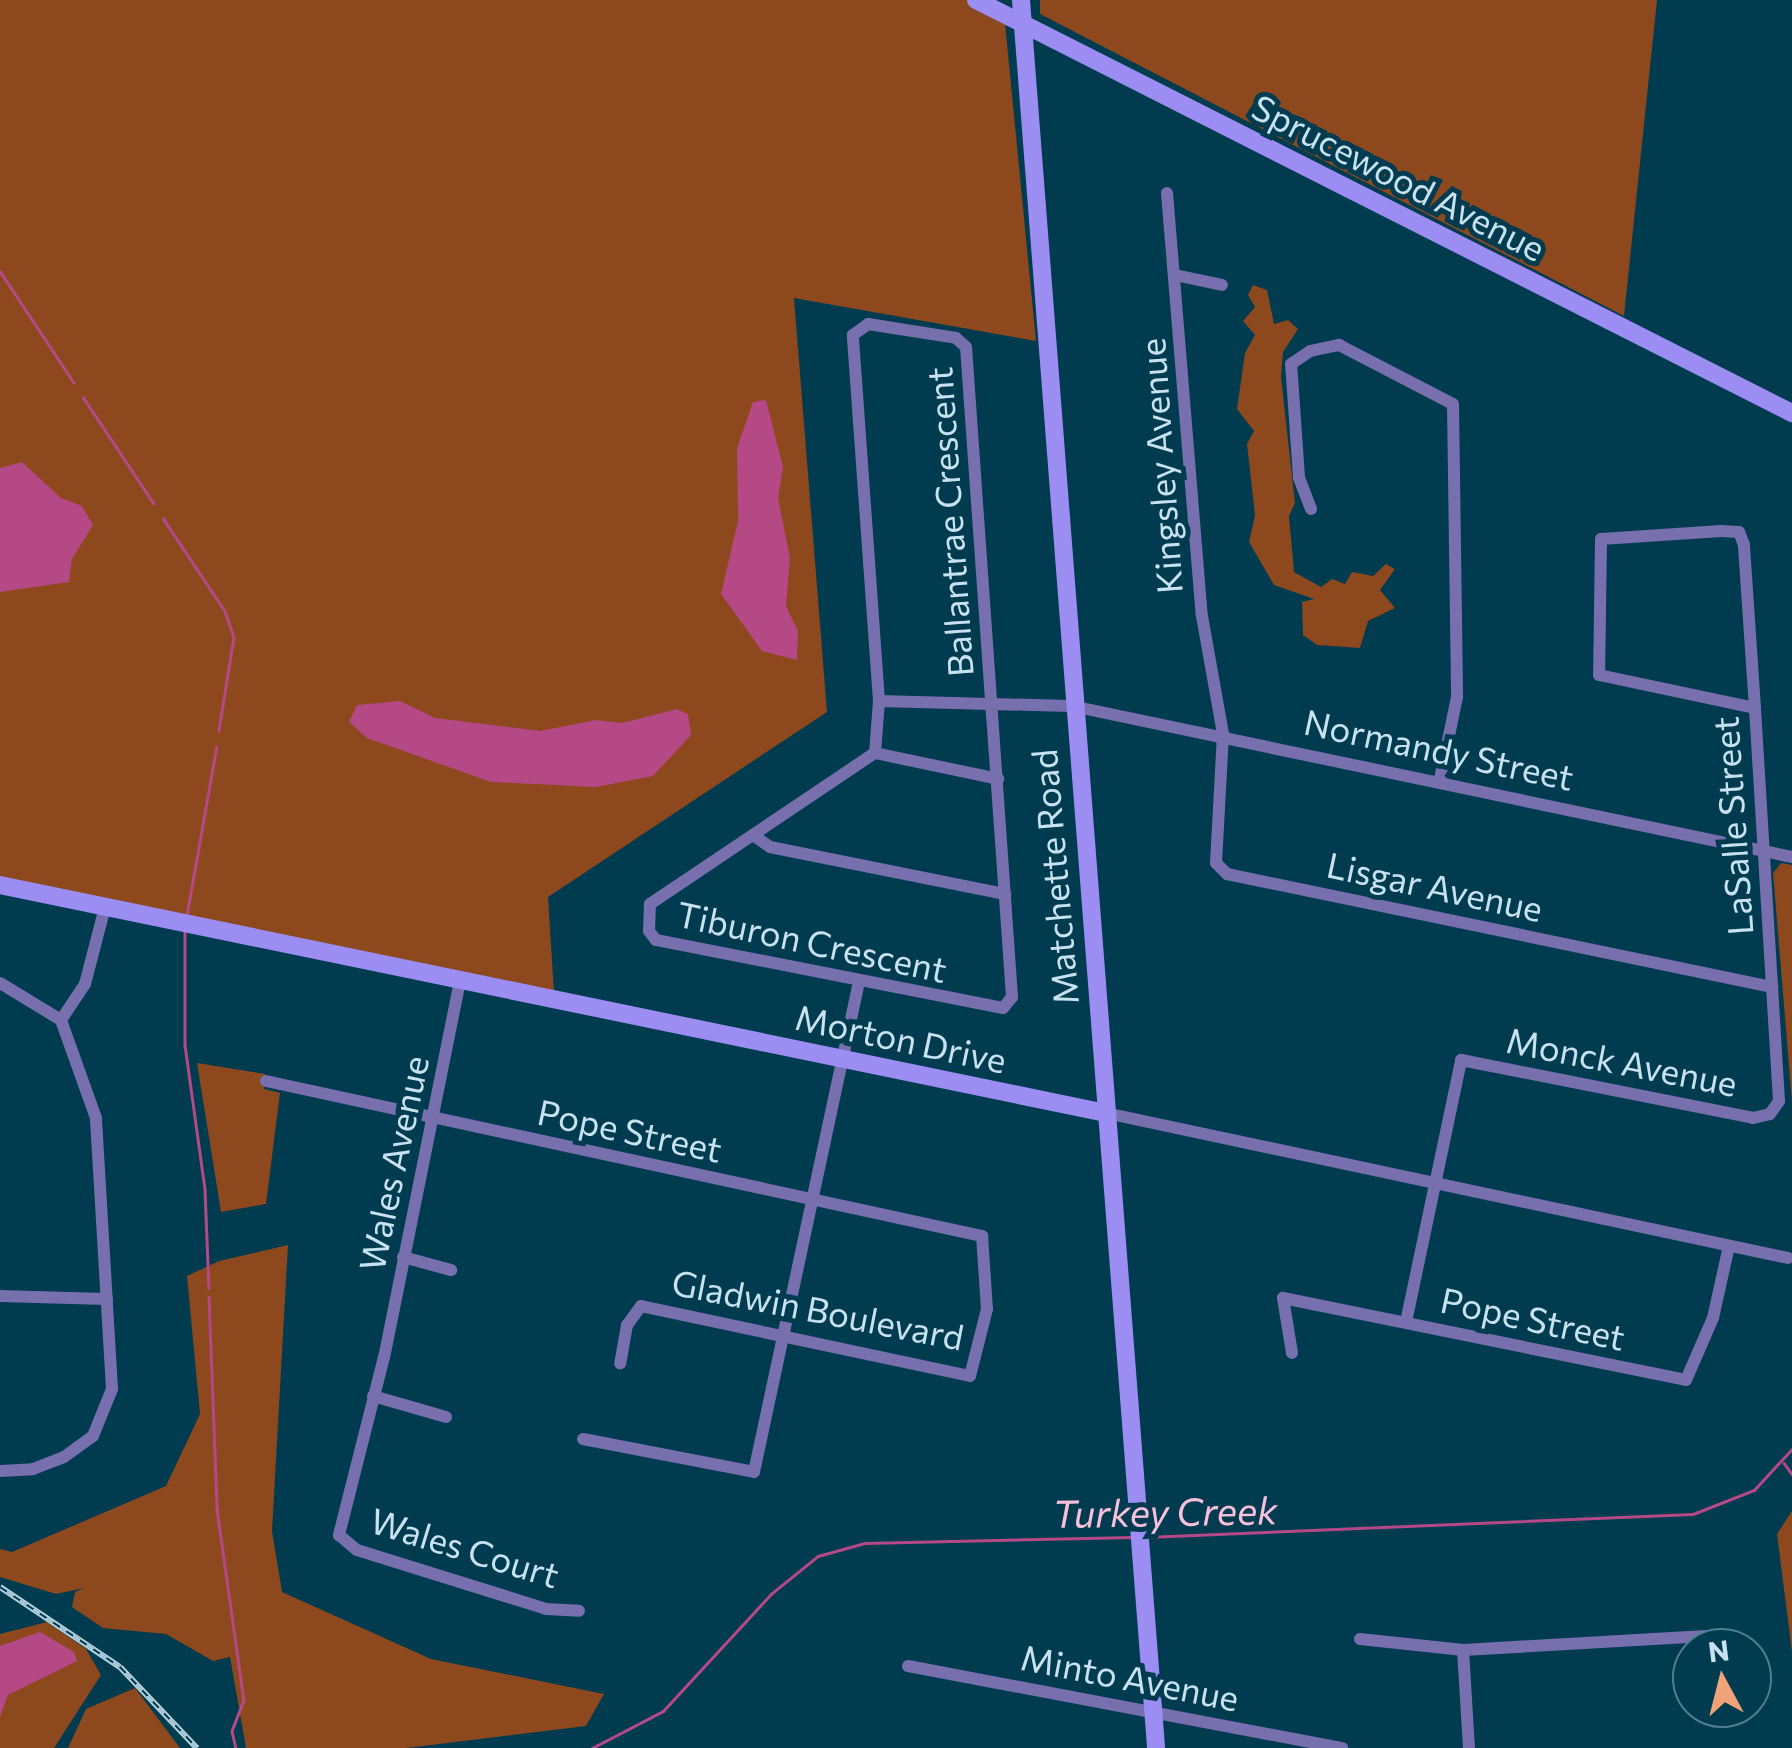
<!DOCTYPE html>
<style>
body{margin:0}
#map{position:relative;width:1792px;height:1748px;overflow:hidden;background:#003b50;font-family:Commissioner,sans-serif}
div>[style]{position:absolute}
.green>*{inset:0;background:#8d481e}
.water>*{inset:0;background:#b54985}
.stream>*{height:2.5px;margin:-1.25px;padding:0 1.25px;transform-origin:1.25px;border-radius:1.25px;background:#b54985}
.street>*{height:12px;margin:-6px;padding:0 6px;transform-origin:6px;border-radius:6px;background:#776fae}
.secondary>*{height:18px;margin:-9px;padding:0 9px;transform-origin:9px;border-radius:9px;background:#9c8df3}
.rail>*{height:6px;margin-top:-3px;transform-origin:0;background:repeating-linear-gradient(90deg,#003b50 0 8px,#b4d2df 0 16px);box-sizing:border-box;border-block:2px solid #b4d2df}
span{translate:-50% -50%;white-space:nowrap;text-align:center;line-height:1.15;-webkit-text-stroke:10px #003b50;paint-order:stroke}
.street-label{font-size:35px;color:#c8e3ef}
.water-label{font-size:38px;color:#f9c0db;font-style:italic}
.north{position:absolute;left:1672px;top:1628px;width:100px;height:100px;box-sizing:border-box;background:#003b50;border:2px solid #507e90;border-radius:50%;rotate:353deg;font-size:28px;font-weight:700;line-height:40px;text-align:center;color:#c8e3ef}
.north::after{content:'';display:block;margin:auto;width:35px;height:45px;background:#f0a279;clip-path:polygon(50% 0,100% 100%,50% 72%,0 100%)}
</style>
<div id="map">
<div class="green">
<div style="clip-path:polygon(0 0,966px 0,1005px 23px,1036px 341px,794px 298px,827px 712px,548px 897px,554px 993px,0 877px)"></div>
<div style="clip-path:polygon(1040px 0,1657px 0,1624px 316px,1040px 14px)"></div>
<div style="clip-path:polygon(1253px 285px,1267px 290px,1274px 324px,1288px 320px,1298px 329px,1283px 352px,1281px 377px,1295px 503px,1289px 516px,1294px 572px,1321px 587px,1332px 579px,1345px 584px,1352px 572px,1373px 576px,1386px 564px,1395px 569px,1380px 590px,1395px 608px,1368px 621px,1360px 648px,1317px 645px,1303px 635px,1302px 602px,1314px 599px,1274px 585px,1249px 542px,1255px 515px,1247px 444px,1254px 431px,1237px 409px,1245px 353px,1255px 335px,1243px 321px,1255px 307px,1248px 295px)"></div>
<div style="clip-path:polygon(1781px 863px,1792px 865px,1792px 1102px,1773px 873px)"></div>
<div style="clip-path:polygon(197px 1063px,265px 1074px,264px 1089px,280px 1093px,266px 1204px,221px 1212px)"></div>
<div style="clip-path:polygon(288px 1245px,272px 1531px,282px 1592px,431px 1659px,604px 1694px,586px 1726px,407px 1748px,246px 1748px,230px 1657px,213px 1661px,166px 1634px,103px 1628px,72px 1607px,75px 1592px,84px 1588px,56px 1594px,0 1577px,0 1549px,12px 1552px,166px 1486px,200px 1414px,187px 1276px,219px 1261px)"></div>
<div style="clip-path:polygon(1792px 1511px,1792px 1652px,1777px 1534px)"></div>
<div style="clip-path:polygon(47px 1622px,86px 1649px,101px 1675px,54px 1748px,0 1748px,0 1634px)"></div>
<div style="clip-path:polygon(135px 1688px,180px 1748px,68px 1748px,86px 1709px)"></div>
</div>
<div class="water">
<div style="clip-path:polygon(766px 400px,783px 467px,778px 498px,790px 558px,786px 606px,798px 631px,797px 660px,762px 651px,721px 594px,738px 521px,737px 448px,753px 402px)"></div>
<div style="clip-path:polygon(22px 462px,61px 498px,82px 506px,93px 525px,72px 559px,69px 582px,0 592px,0 468px)"></div>
<div style="clip-path:polygon(400px 701px,435px 718px,540px 731px,596px 720px,622px 723px,677px 709px,688px 714px,691px 735px,653px 776px,596px 787px,491px 782px,367px 738px,349px 722px,357px 705px)"></div>
<div style="clip-path:polygon(40px 1632px,74px 1652px,77px 1661px,8px 1695px,0 1717px,0 1646px)"></div>
</div>
<div class="stream">
<div style="left:0;top:271px;width:134px;rotate:56.5deg"></div>
<div style="left:83px;top:397px;width:128px;rotate:56.4deg"></div>
<div style="left:163px;top:518px;width:112px;rotate:56.3deg"></div>
<div style="left:225px;top:611px;width:28px;rotate:71deg"></div>
<div style="left:234px;top:637px;width:95px;rotate:99.1deg"></div>
<div style="left:187px;top:913px;width:168px;rotate:-80deg"></div>
<div style="left:185px;top:931px;width:114px;rotate:90deg"></div>
<div style="left:185px;top:1045px;width:146px;rotate:82.1deg"></div>
<div style="left:205px;top:1190px;width:98px;rotate:87.7deg"></div>
<div style="left:209px;top:1297px;width:212px;rotate:87.8deg"></div>
<div style="left:217px;top:1509px;width:193px;rotate:82deg"></div>
<div style="left:244px;top:1700px;width:33px;rotate:111deg"></div>
<div style="left:232px;top:1731px;width:17px;rotate:77deg"></div>
<div style="left:1784px;top:1463px;width:14px;rotate:54deg"></div>
<div style="left:1146px;top:1537px;width:547px;rotate:-2.41deg"></div>
<div style="left:1693px;top:1514px;width:66px;rotate:-21.5deg"></div>
<div style="left:1754px;top:1490px;width:56px;rotate:-47.2deg"></div>
<div style="left:592px;top:1748px;width:80px;rotate:-27.5deg"></div>
<div style="left:663px;top:1711px;width:159px;rotate:-47.3deg"></div>
<div style="left:771px;top:1594px;width:60px;rotate:-39deg"></div>
<div style="left:818px;top:1556px;width:49px;rotate:-15.5deg"></div>
<div style="left:865px;top:1543px;width:268px;rotate:-1.3deg"></div>
</div>
<div class="street">
<div style="left:1167px;top:193px;width:424px;rotate:85.3deg"></div>
<div style="left:1202px;top:616px;width:120px;rotate:79.9deg"></div>
<div style="left:1223px;top:734px;width:129px;rotate:93.1deg"></div>
<div style="left:1216px;top:863px;width:16px;rotate:45deg"></div>
<div style="left:1227px;top:874px;width:557px;rotate:11.71deg"></div>
<div style="left:1175px;top:275px;width:48px;rotate:12deg"></div>
<div style="left:868px;top:324px;width:89px;rotate:9deg"></div>
<div style="left:956px;top:338px;width:13px;rotate:42deg"></div>
<div style="left:966px;top:347px;width:652px;rotate:85.95deg"></div>
<div style="left:1012px;top:997px;width:14px;rotate:129deg"></div>
<div style="left:1003px;top:1008px;width:354px;rotate:-168.9deg"></div>
<div style="left:656px;top:940px;width:11px;rotate:-128deg"></div>
<div style="left:649px;top:931px;width:27px;rotate:-88deg"></div>
<div style="left:650px;top:904px;width:271px;rotate:-33.9deg"></div>
<div style="left:875px;top:753px;width:52px;rotate:-85.6deg"></div>
<div style="left:879px;top:701px;width:367px;rotate:-94.1deg"></div>
<div style="left:853px;top:335px;width:19px;rotate:-36deg"></div>
<div style="left:1311px;top:509px;width:34px;rotate:-111deg"></div>
<div style="left:1299px;top:477px;width:113px;rotate:-94deg"></div>
<div style="left:1291px;top:364px;width:23px;rotate:-34deg"></div>
<div style="left:1310px;top:351px;width:30px;rotate:-12deg"></div>
<div style="left:1339px;top:345px;width:128px;rotate:27.4deg"></div>
<div style="left:1453px;top:404px;width:293px;rotate:89.2deg"></div>
<div style="left:1457px;top:697px;width:84px;rotate:101.7deg"></div>
<div style="left:879px;top:701px;width:193px;rotate:1.5deg"></div>
<div style="left:1072px;top:706px;width:736px;rotate:11.84deg"></div>
<div style="left:875px;top:753px;width:126px;rotate:11.9deg"></div>
<div style="left:753px;top:835px;width:21px;rotate:35deg"></div>
<div style="left:770px;top:847px;width:240px;rotate:11.3deg"></div>
<div style="left:460px;top:981px;width:384px;rotate:101.4deg"></div>
<div style="left:384px;top:1357px;width:184px;rotate:104.2deg"></div>
<div style="left:339px;top:1535px;width:23px;rotate:40deg"></div>
<div style="left:357px;top:1550px;width:198px;rotate:17.3deg"></div>
<div style="left:546px;top:1609px;width:33px;rotate:3deg"></div>
<div style="left:0;top:983px;width:71px;rotate:31.2deg"></div>
<div style="left:266px;top:1081px;width:733px;rotate:12.21deg"></div>
<div style="left:982px;top:1236px;width:73px;rotate:86.1deg"></div>
<div style="left:987px;top:1309px;width:69px;rotate:104.2deg"></div>
<div style="left:970px;top:1376px;width:336px;rotate:-168deg"></div>
<div style="left:641px;top:1306px;width:24px;rotate:126deg"></div>
<div style="left:627px;top:1325px;width:39px;rotate:100deg"></div>
<div style="left:1106px;top:1113px;width:697px;rotate:12deg"></div>
<div style="left:403px;top:1257px;width:50px;rotate:15.2deg"></div>
<div style="left:0;top:1296px;width:107px;rotate:1.6deg"></div>
<div style="left:1406px;top:1322px;width:268px;rotate:-78.1deg"></div>
<div style="left:1461px;top:1060px;width:298px;rotate:11.2deg"></div>
<div style="left:1753px;top:1118px;width:17px;rotate:-13deg"></div>
<div style="left:1770px;top:1114px;width:16px;rotate:-55deg"></div>
<div style="left:1779px;top:1101px;width:394px;rotate:-93.5deg"></div>
<div style="left:1755px;top:708px;width:163px;rotate:-93.9deg"></div>
<div style="left:1744px;top:545px;width:14px;rotate:-111deg"></div>
<div style="left:1739px;top:532px;width:18px;rotate:-177deg"></div>
<div style="left:1721px;top:531px;width:120px;rotate:176.2deg"></div>
<div style="left:1601px;top:539px;width:136px;rotate:90.8deg"></div>
<div style="left:1599px;top:675px;width:159px;rotate:11.9deg"></div>
<div style="left:1292px;top:1353px;width:56px;rotate:-99.3deg"></div>
<div style="left:1283px;top:1298px;width:411px;rotate:11.5deg"></div>
<div style="left:1686px;top:1380px;width:68px;rotate:-66.5deg"></div>
<div style="left:1713px;top:1318px;width:74px;rotate:-77.5deg"></div>
<div style="left:373px;top:1396px;width:76px;rotate:16deg"></div>
<div style="left:583px;top:1439px;width:174px;rotate:10.9deg"></div>
<div style="left:754px;top:1472px;width:501px;rotate:-77.91deg"></div>
<div style="left:0;top:1471px;width:33px;rotate:-3deg"></div>
<div style="left:33px;top:1469px;width:33px;rotate:-21deg"></div>
<div style="left:64px;top:1457px;width:36px;rotate:-36deg"></div>
<div style="left:93px;top:1436px;width:51px;rotate:-68deg"></div>
<div style="left:112px;top:1389px;width:271px;rotate:-93.4deg"></div>
<div style="left:96px;top:1118px;width:104px;rotate:-109.7deg"></div>
<div style="left:61px;top:1020px;width:43px;rotate:-56.3deg"></div>
<div style="left:85px;top:984px;width:80px;rotate:-75.4deg"></div>
<div style="left:1360px;top:1639px;width:104px;rotate:6.1deg"></div>
<div style="left:1463px;top:1650px;width:243px;rotate:-3.3deg"></div>
<div style="left:1463px;top:1650px;width:98px;rotate:86.5deg"></div>
<div style="left:908px;top:1666px;width:442px;rotate:10.7deg"></div>
</div>
<div class="secondary">
<div style="left:976px;top:0;width:915px;rotate:26.85deg"></div>
<div style="left:1021px;top:0;width:1753px;rotate:85.58deg"></div>
<div style="left:0;top:885px;width:1129px;rotate:11.65deg"></div>
</div>
<div class="rail">
<div style="left:0;top:1587px;width:144px;rotate:33.7deg"></div>
<div style="left:120px;top:1667px;width:112px;rotate:46.5deg"></div>
</div>
<div class="street-label">
<span style="left:1399px;top:177px;rotate:27deg">Sprucewood Avenue</span>
<span style="left:1160px;top:466px;rotate:-94deg">Kingsley Avenue</span>
<span style="left:949px;top:522px;rotate:-94deg">Ballantrae Crescent</span>
<span style="left:1439px;top:749px;rotate:12deg">Normandy Street</span>
<span style="left:1732px;top:826px;rotate:-94deg">LaSalle Street</span>
<span style="left:1054px;top:877px;rotate:-95deg">Matchette Road</span>
<span style="left:1435px;top:886px;rotate:12deg">Lisgar Avenue</span>
<span style="left:812px;top:941px;rotate:12deg">Tiburon Crescent</span>
<span style="left:901px;top:1038px;rotate:12deg">Morton Drive</span>
<span style="left:1622px;top:1061px;rotate:11deg">Monck Avenue</span>
<span style="left:630px;top:1130px;rotate:12deg">Pope Street</span>
<span style="left:393px;top:1163px;rotate:-78deg">Wales Avenue</span>
<span style="left:818px;top:1309px;rotate:11deg">Gladwin Boulevard</span>
<span style="left:1533px;top:1318px;rotate:12deg">Pope Street</span>
<span style="left:465px;top:1547px;rotate:17deg">Wales Court</span>
<span style="left:1130px;top:1677px;rotate:11deg">Minto Avenue</span>
</div>
<div class="water-label">
<span style="left:1165px;top:1511px;rotate:-1deg">Turkey Creek</span>
</div>
<div class="north">N</div>
</div>
